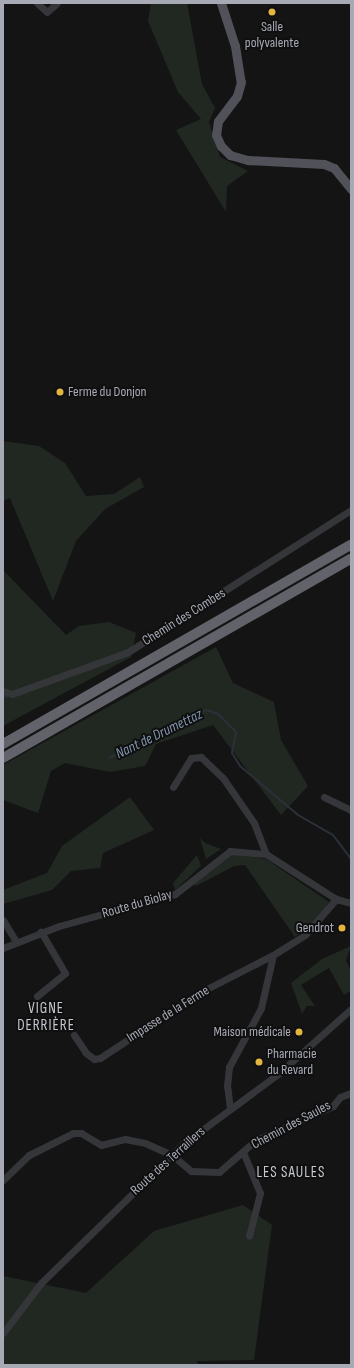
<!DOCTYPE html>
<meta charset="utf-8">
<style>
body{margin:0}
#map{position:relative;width:354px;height:1368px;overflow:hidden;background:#141415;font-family:"Sofia Sans Condensed",sans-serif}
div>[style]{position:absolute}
.green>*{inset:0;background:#202821}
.stream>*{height:2px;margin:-1px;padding:0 1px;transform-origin:1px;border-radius:1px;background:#2b3138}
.minor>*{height:7px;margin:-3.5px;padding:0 3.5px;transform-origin:3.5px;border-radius:3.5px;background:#35363a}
.major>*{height:9px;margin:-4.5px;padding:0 4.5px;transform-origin:4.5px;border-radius:4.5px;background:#515259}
.highway>*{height:10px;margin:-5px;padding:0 5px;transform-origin:5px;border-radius:5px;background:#62636a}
.dots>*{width:11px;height:11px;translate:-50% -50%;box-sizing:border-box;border:2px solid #0f0f10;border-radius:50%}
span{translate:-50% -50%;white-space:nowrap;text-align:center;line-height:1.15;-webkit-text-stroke:4px #0f0f10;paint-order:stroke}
.poi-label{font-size:14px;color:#a7aab4}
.left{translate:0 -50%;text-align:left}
.right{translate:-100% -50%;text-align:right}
.street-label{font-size:14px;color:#a7aab4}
.water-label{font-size:15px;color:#8095ad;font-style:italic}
.neighbourhood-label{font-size:15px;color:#c7c9d1;letter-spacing:1px}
.frame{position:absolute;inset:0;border:4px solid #a7aab4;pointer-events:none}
</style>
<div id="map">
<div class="green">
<div style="clip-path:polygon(151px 3px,187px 3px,202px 84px,215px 108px,209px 122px,220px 157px,248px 171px,227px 186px,226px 212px,176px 130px,201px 119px,178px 92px,148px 21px)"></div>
<div style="clip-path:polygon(3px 441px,39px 446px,65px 463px,86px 496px,114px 494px,140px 477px,144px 487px,105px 509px,76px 541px,53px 601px,10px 498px,3px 501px)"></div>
<div style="clip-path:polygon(3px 570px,66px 635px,79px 626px,109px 622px,136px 633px,131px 657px,3px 726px)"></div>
<div style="clip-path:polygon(216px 647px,233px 683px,274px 702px,281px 740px,308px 786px,281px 815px,213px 725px,156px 744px,145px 766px,110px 772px,65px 763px,51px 771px,38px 813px,3px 800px,3px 765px)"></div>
<div style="clip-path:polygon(130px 797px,154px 830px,103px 853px,100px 868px,71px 871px,52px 890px,3px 904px,3px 890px,47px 873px,62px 846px)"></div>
<div style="clip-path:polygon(200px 838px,205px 843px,221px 849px,206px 859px)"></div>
<div style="clip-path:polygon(230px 854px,266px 859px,329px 902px,314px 922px,295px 937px,245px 865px,234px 866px,196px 886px,193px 883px)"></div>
<div style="clip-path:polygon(197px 855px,201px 866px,175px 890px,173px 883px)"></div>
<div style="clip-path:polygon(351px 946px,346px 960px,351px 972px,351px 991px,344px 995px,329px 968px,301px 985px,315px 1006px,307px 1006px,302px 1014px,291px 983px,322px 959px)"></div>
<div style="clip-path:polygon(243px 1205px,272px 1225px,254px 1360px,197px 1361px,198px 1365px,3px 1365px,3px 1276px,86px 1293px,154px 1231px)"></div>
</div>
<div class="stream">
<div style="left:3px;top:697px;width:4px;rotate:-14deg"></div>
<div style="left:109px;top:758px;width:108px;rotate:-26.3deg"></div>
<div style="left:206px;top:710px;width:13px;rotate:18deg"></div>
<div style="left:218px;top:714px;width:25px;rotate:45deg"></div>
<div style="left:236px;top:732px;width:21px;rotate:101deg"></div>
<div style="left:232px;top:753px;width:15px;rotate:58deg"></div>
<div style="left:240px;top:766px;width:76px;rotate:40.2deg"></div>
<div style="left:298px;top:815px;width:40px;rotate:29.7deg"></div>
<div style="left:333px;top:835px;width:30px;rotate:53deg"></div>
</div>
<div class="minor">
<div style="left:37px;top:3px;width:13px;rotate:42deg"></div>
<div style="left:47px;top:12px;width:13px;rotate:-42deg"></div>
<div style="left:3px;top:691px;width:9px;rotate:18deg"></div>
<div style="left:12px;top:694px;width:123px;rotate:-19.9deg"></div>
<div style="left:128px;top:652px;width:264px;rotate:-32.5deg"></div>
<div style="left:173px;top:787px;width:34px;rotate:-58deg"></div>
<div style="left:191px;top:758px;width:10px;rotate:-6deg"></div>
<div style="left:201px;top:757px;width:30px;rotate:44deg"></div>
<div style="left:223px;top:778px;width:55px;rotate:55.4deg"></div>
<div style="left:254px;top:823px;width:33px;rotate:69deg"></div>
<div style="left:324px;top:797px;width:30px;rotate:26deg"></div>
<div style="left:3px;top:920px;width:26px;rotate:59deg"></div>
<div style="left:3px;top:948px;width:60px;rotate:-21.4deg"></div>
<div style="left:59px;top:926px;width:120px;rotate:-15.4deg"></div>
<div style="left:175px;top:894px;width:70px;rotate:-38deg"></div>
<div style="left:230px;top:851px;width:36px;rotate:5deg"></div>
<div style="left:266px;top:854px;width:83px;rotate:32.7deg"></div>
<div style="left:336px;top:899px;width:16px;rotate:15deg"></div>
<div style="left:37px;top:996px;width:36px;rotate:-39deg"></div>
<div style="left:65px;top:973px;width:48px;rotate:-120.3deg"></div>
<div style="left:74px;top:1035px;width:22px;rotate:56deg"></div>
<div style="left:86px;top:1053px;width:10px;rotate:37deg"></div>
<div style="left:94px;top:1059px;width:6px;rotate:-9deg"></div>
<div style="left:100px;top:1058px;width:116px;rotate:-33.4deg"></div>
<div style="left:197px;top:994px;width:85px;rotate:-27.2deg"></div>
<div style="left:230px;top:1109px;width:23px;rotate:-97deg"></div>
<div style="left:227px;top:1086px;width:19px;rotate:-84deg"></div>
<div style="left:229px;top:1067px;width:67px;rotate:-61.5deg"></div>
<div style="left:261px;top:1008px;width:54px;rotate:-77.2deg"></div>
<div style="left:273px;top:955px;width:38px;rotate:-32deg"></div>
<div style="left:305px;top:935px;width:48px;rotate:-49.3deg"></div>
<div style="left:243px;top:1152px;width:44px;rotate:67.5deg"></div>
<div style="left:260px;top:1193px;width:44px;rotate:104.3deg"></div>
<div style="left:3px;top:1180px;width:36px;rotate:-44deg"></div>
<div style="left:29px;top:1155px;width:49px;rotate:-26.6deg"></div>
<div style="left:73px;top:1133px;width:8px"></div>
<div style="left:81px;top:1133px;width:23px;rotate:31deg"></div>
<div style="left:101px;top:1145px;width:25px;rotate:-14deg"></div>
<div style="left:125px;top:1139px;width:20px;rotate:11deg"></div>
<div style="left:145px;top:1143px;width:30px;rotate:24deg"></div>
<div style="left:172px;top:1155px;width:25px;rotate:40deg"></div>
<div style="left:191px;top:1171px;width:28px;rotate:2deg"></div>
<div style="left:219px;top:1172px;width:49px;rotate:-40.9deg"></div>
<div style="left:256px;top:1140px;width:84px;rotate:-23.8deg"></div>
<div style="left:333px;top:1106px;width:11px;rotate:-52deg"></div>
<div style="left:340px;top:1097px;width:12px;rotate:-20deg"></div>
<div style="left:3px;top:1333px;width:63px;rotate:-52.8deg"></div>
<div style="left:41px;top:1283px;width:199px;rotate:-44.4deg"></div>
<div style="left:183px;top:1144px;width:118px;rotate:-36.4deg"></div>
<div style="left:278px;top:1074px;width:98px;rotate:-41.7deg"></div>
</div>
<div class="major">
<div style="left:221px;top:3px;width:45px;rotate:72deg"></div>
<div style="left:235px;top:46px;width:36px;rotate:81deg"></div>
<div style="left:241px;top:82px;width:15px;rotate:106deg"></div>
<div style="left:237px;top:96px;width:31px;rotate:127deg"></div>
<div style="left:218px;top:121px;width:14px;rotate:98deg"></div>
<div style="left:216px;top:135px;width:12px;rotate:66deg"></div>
<div style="left:221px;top:146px;width:13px;rotate:45deg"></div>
<div style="left:230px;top:155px;width:19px;rotate:16deg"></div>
<div style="left:248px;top:160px;width:76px;rotate:3deg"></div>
<div style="left:324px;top:164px;width:11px;rotate:22deg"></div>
<div style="left:334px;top:168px;width:27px;rotate:51deg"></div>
</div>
<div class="highway">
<div style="left:3px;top:744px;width:401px;rotate:-29.8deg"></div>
<div style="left:3px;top:758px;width:401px;rotate:-29.8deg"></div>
</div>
<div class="dots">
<div style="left:272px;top:12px;background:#e2b63f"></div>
<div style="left:60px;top:392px;background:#e2b63f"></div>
<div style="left:342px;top:928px;background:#e2b63f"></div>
<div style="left:299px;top:1032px;background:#e2b63f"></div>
<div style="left:259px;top:1062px;background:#e2b63f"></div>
</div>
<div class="poi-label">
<span style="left:272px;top:35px">Salle<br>polyvalente</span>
<span class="left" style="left:68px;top:392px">Ferme du Donjon</span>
<span class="right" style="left:334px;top:928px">Gendrot</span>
<span class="right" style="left:291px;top:1032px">Maison médicale</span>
<span class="left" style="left:267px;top:1062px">Pharmacie<br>du Revard</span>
</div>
<div class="street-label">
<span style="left:184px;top:617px;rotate:-32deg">Chemin des Combes</span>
<span style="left:137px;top:904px;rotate:-16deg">Route du Biolay</span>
<span style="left:168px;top:1014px;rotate:-32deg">Impasse de la Ferme</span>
<span style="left:291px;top:1125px;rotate:-28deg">Chemin des Saules</span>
<span style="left:168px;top:1161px;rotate:-42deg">Route des Terraillers</span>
</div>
<div class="water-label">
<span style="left:159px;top:734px;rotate:-26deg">Nant de Drumettaz</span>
</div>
<div class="neighbourhood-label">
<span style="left:46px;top:1017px">VIGNE<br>DERRIÈRE</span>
<span style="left:291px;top:1173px">LES SAULES</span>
</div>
<div class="frame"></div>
</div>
